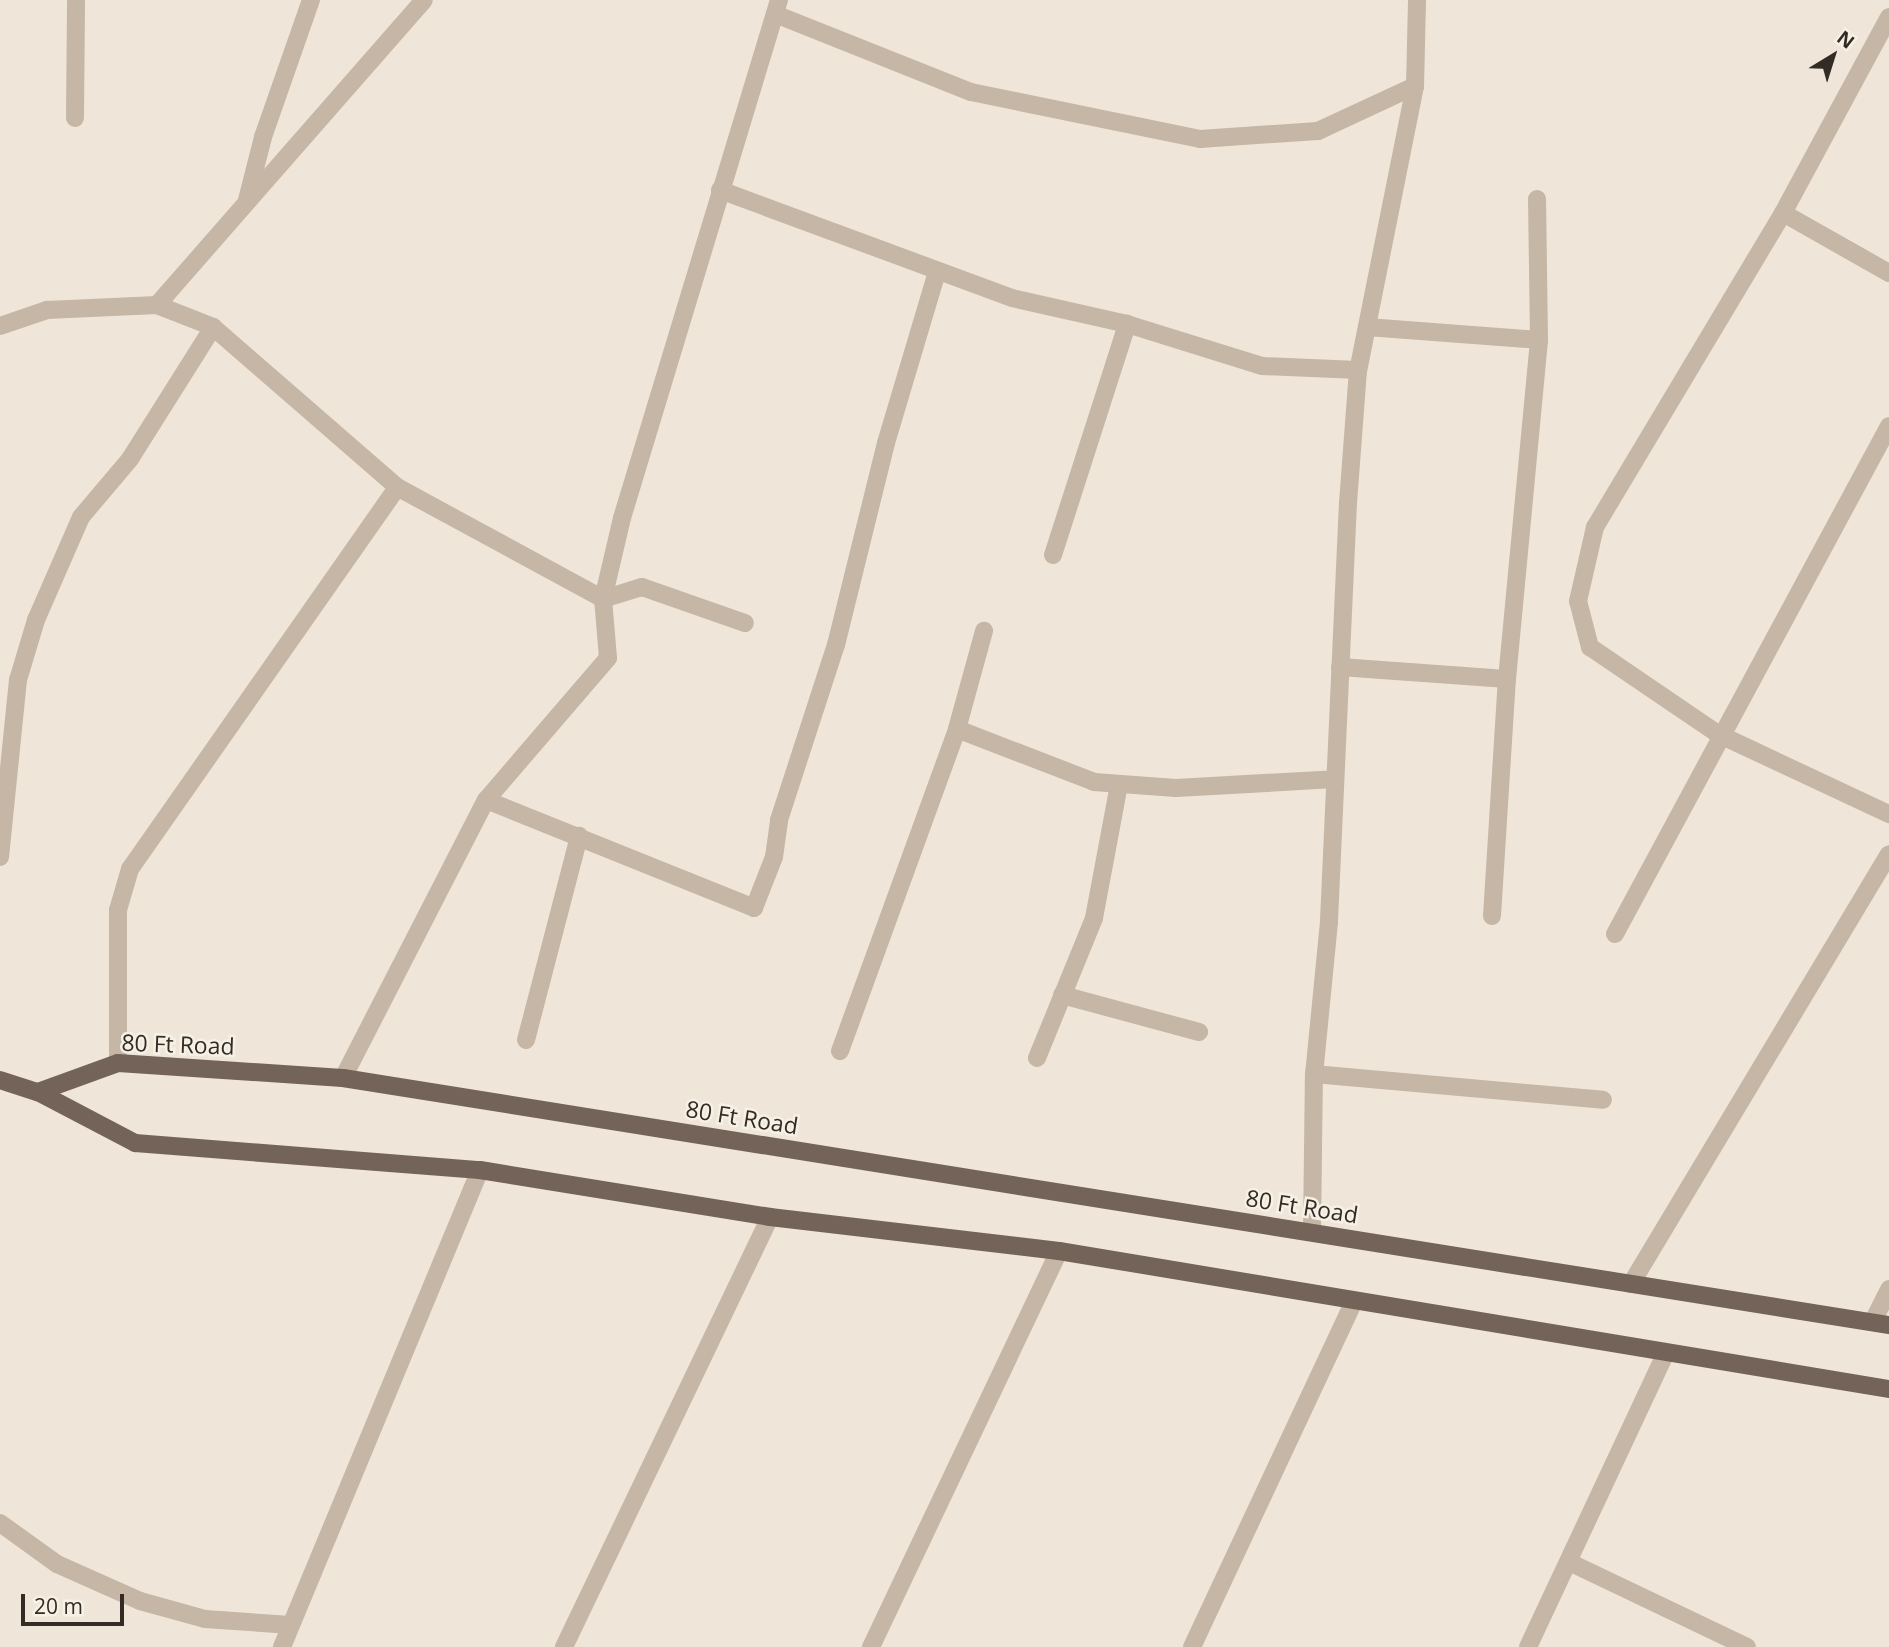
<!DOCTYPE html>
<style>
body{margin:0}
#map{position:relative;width:1889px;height:1647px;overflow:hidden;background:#efe6d9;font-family:"Open Sans",sans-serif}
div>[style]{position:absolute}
.minor>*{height:18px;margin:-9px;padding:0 9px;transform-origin:9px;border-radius:9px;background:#c6b6a6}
.major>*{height:18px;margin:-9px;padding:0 9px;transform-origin:9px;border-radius:9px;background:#746358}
span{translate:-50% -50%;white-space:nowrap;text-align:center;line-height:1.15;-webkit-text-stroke:5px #f7f0e5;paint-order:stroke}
.street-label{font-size:23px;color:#332b26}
.north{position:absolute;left:1798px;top:21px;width:70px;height:70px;-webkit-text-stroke:5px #f7f0e5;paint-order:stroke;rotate:38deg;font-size:19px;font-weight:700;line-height:28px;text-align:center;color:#332b26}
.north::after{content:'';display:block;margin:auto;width:24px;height:32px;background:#332b26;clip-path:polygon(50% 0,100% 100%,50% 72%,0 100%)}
.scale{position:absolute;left:21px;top:1594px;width:103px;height:32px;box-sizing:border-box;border:4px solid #332b26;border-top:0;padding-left:9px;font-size:21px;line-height:24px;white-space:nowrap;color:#332b26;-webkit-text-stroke:5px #f7f0e5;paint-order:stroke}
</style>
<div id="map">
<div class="minor">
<div style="left:1417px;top:0;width:86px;rotate:91.3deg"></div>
<div style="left:1415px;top:86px;width:290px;rotate:101.3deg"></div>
<div style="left:1358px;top:370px;width:132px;rotate:94.3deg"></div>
<div style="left:1348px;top:502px;width:420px;rotate:92.6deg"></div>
<div style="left:1329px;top:922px;width:153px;rotate:95.6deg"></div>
<div style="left:1314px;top:1074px;width:290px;rotate:5.1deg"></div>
<div style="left:775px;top:14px;width:211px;rotate:21.7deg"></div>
<div style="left:971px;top:92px;width:234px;rotate:11.6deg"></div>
<div style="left:1200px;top:139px;width:118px;rotate:-3.9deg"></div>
<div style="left:1318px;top:131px;width:107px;rotate:-24.9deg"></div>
<div style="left:1889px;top:17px;width:223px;rotate:118.4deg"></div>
<div style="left:1783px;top:213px;width:366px;rotate:120.9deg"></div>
<div style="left:1595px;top:527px;width:76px;rotate:102.9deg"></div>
<div style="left:1578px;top:601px;width:48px;rotate:75.4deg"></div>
<div style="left:1590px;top:647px;width:155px;rotate:34.2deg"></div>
<div style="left:1718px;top:734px;width:189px;rotate:25.1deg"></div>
<div style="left:75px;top:118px;width:118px;rotate:-89.5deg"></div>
<div style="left:720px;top:190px;width:311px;rotate:20.3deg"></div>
<div style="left:1012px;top:298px;width:118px;rotate:12.7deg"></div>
<div style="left:1127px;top:324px;width:141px;rotate:17.3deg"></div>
<div style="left:1262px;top:366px;width:96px;rotate:2.4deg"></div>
<div style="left:247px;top:200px;width:65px;rotate:-75.7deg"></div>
<div style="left:263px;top:137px;width:145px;rotate:-70.7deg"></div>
<div style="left:1783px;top:213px;width:122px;rotate:29.5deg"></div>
<div style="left:157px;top:305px;width:405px;rotate:-48.8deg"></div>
<div style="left:0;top:326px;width:50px;rotate:-18.8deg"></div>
<div style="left:47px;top:310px;width:110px;rotate:-2.6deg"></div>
<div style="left:157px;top:305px;width:60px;rotate:21.4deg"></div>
<div style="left:213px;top:327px;width:244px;rotate:41deg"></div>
<div style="left:397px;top:487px;width:234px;rotate:28.5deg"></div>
<div style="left:603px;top:599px;width:41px;rotate:-17.1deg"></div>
<div style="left:642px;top:587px;width:109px;rotate:19.3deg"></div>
<div style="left:1367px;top:327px;width:172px;rotate:4.3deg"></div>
<div style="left:1053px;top:555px;width:243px;rotate:-72.2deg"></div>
<div style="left:1340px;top:667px;width:167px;rotate:4.1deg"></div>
<div style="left:957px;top:729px;width:147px;rotate:21.1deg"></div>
<div style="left:1094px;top:782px;width:82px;rotate:4.2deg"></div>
<div style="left:1176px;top:788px;width:159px;rotate:-3.2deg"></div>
<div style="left:486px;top:800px;width:289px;rotate:21.9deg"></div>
<div style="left:754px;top:908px;width:55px;rotate:-68.6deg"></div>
<div style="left:774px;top:857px;width:37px;rotate:-82deg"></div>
<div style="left:779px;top:820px;width:184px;rotate:-72deg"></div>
<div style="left:836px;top:645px;width:208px;rotate:-76.1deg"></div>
<div style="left:886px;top:443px;width:178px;rotate:-73.4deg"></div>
<div style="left:0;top:857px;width:178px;rotate:-84.2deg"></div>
<div style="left:18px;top:680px;width:63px;rotate:-73.3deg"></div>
<div style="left:36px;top:620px;width:112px;rotate:-66.4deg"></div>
<div style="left:81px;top:517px;width:76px;rotate:-49.8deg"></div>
<div style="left:130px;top:459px;width:156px;rotate:-57.8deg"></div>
<div style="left:1492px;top:916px;width:237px;rotate:-86.4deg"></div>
<div style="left:1507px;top:679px;width:341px;rotate:-84.6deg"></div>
<div style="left:1539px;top:340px;width:141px;rotate:-90.8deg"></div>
<div style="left:1615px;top:934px;width:577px;rotate:-61.66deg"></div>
<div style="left:1062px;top:995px;width:142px;rotate:15.1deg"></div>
<div style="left:526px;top:1040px;width:211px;rotate:-75.4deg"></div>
<div style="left:840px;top:1051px;width:343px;rotate:-70deg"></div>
<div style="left:957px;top:729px;width:102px;rotate:-74.6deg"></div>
<div style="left:1037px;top:1058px;width:151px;rotate:-67.8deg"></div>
<div style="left:1094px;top:918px;width:136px;rotate:-79.4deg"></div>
<div style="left:118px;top:1063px;width:153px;rotate:-90deg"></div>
<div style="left:118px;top:910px;width:43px;rotate:-73.7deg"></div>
<div style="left:130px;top:869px;width:466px;rotate:-55deg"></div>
<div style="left:343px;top:1078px;width:313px;rotate:-62.8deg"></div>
<div style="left:486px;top:800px;width:187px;rotate:-49.3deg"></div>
<div style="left:608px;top:658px;width:59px;rotate:-94.8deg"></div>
<div style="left:603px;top:599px;width:83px;rotate:-76.8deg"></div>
<div style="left:622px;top:518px;width:541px;rotate:-73.14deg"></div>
<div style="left:1312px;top:1232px;width:158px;rotate:-89.3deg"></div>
<div style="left:1631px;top:1284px;width:501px;rotate:-59.04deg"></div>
<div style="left:1873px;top:1321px;width:36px;rotate:-63deg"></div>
<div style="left:0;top:1523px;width:70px;rotate:35.7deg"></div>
<div style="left:57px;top:1564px;width:91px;rotate:24deg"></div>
<div style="left:140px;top:1601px;width:67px;rotate:15.5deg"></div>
<div style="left:205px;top:1619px;width:86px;rotate:4deg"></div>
<div style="left:1569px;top:1562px;width:197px;rotate:25.5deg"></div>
<div style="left:282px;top:1647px;width:516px;rotate:-67.46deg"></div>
<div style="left:564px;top:1647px;width:477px;rotate:-64.4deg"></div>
<div style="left:871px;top:1647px;width:438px;rotate:-64.6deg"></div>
<div style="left:1192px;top:1647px;width:382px;rotate:-64.9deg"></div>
<div style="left:1528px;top:1647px;width:323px;rotate:-64.9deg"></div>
</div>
<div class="major">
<div style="left:0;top:1080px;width:40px;rotate:18deg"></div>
<div style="left:38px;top:1092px;width:110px;rotate:27.7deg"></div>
<div style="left:135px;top:1143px;width:346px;rotate:4.5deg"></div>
<div style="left:480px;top:1170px;width:294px;rotate:9.2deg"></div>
<div style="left:770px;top:1217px;width:291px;rotate:6.7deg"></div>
<div style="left:1059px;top:1251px;width:841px;rotate:9.44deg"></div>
<div style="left:38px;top:1092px;width:85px;rotate:-19.9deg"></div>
<div style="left:118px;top:1063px;width:225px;rotate:3.8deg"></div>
<div style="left:343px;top:1078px;width:1566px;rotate:9.08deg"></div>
</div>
<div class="street-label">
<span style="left:178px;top:1044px;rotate:2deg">80 Ft Road</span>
<span style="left:742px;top:1117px;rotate:9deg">80 Ft Road</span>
<span style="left:1302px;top:1206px;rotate:9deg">80 Ft Road</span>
</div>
<div class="north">N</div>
<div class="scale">20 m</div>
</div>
